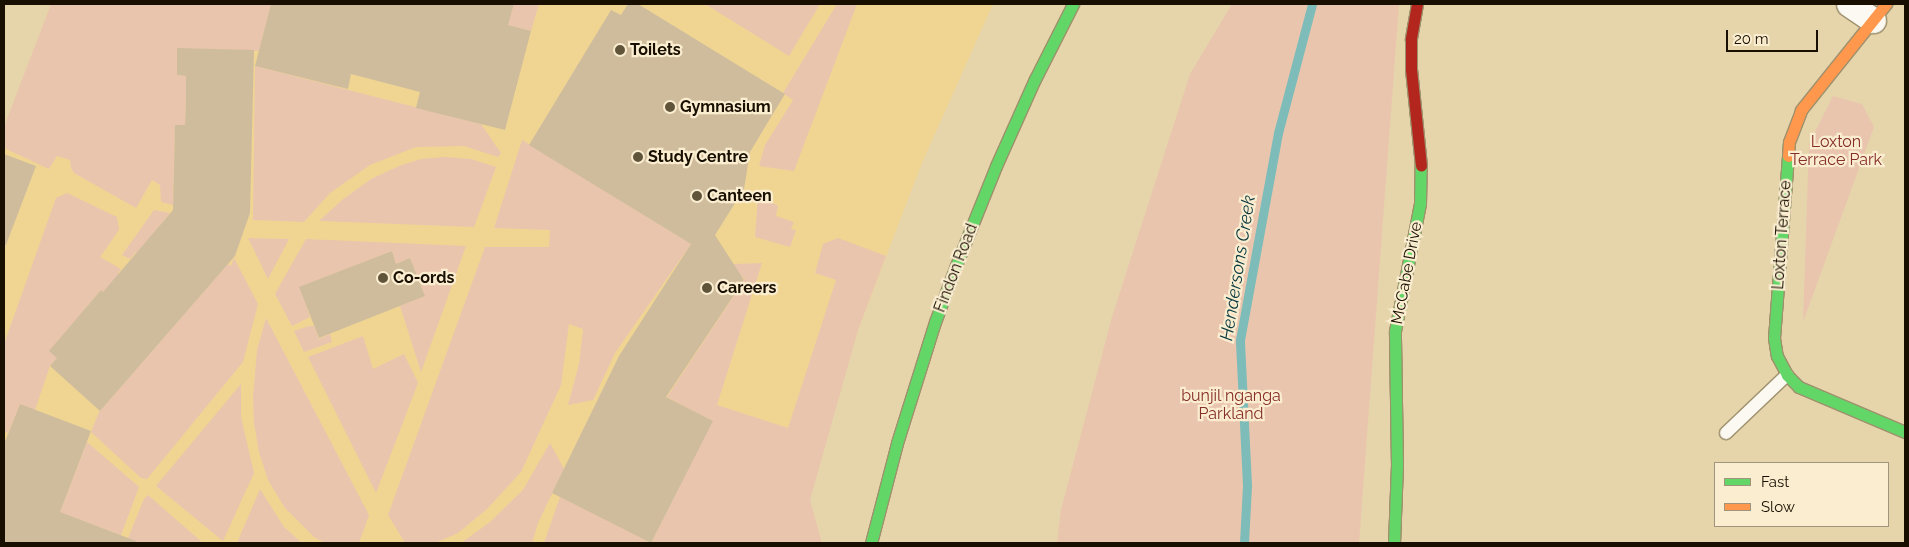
<!DOCTYPE html>
<style>
body{margin:0}
#map{position:relative;width:1909px;height:547px;overflow:hidden;background:#e6d4aa;font-family:Raleway,sans-serif}
div>[style]{position:absolute}
.built>*{inset:0;background:#f0d592}
.green>*{inset:0;background:#e9c5ae}
.stream>*{height:9px;margin:-4.5px;padding:0 4.5px;transform-origin:4.5px;border-radius:4.5px;background:#7dbcb8}
.building>*{inset:0;background:#cfbc9d}
.roads{filter:drop-shadow(1px 0 #9e916e) drop-shadow(-1px 0 #9e916e) drop-shadow(0 1px #9e916e) drop-shadow(0 -1px #9e916e)}
.lane>*{height:12px;margin:-6px;padding:0 6px;transform-origin:6px;border-radius:6px;background:#fbf9f2}
.street>*{height:25px;margin:-12.5px;padding:0 12.5px;transform-origin:12.5px;border-radius:12.5px;background:#fbf9f2}
.fast>*{height:11px;margin:-5.5px;padding:0 5.5px;transform-origin:5.5px;border-radius:5.5px;background:#63d668}
.slow>*{height:11px;margin:-5.5px;padding:0 5.5px;transform-origin:5.5px;border-radius:5.5px;background:#ff974d}
.jam>*{height:11px;margin:-5.5px;padding:0 5.5px;transform-origin:5.5px;border-radius:5.5px;background:#b3261e}
.dots>*{width:14px;height:14px;translate:-50% -50%;box-sizing:border-box;border:2px solid #faedd0;border-radius:50%}
span{translate:-50% -50%;white-space:nowrap;text-align:center;line-height:1.15;-webkit-text-stroke:4.5px #faedd0;paint-order:stroke}
.poi-label{font-size:16px;color:#180f00;font-weight:700}
.left{translate:0 -50%;text-align:left}
.park-label{font-size:16px;color:#862e28}
.street-label{font-size:16px;color:#180f00}
.water-label{font-size:18px;color:#08383e;font-style:italic}
.frame{position:absolute;inset:0;border:5px solid #180f00;pointer-events:none}
.legend{position:absolute;left:1714px;top:462px;width:175px;height:65px;box-sizing:border-box;background:#faedd0;border:1px solid #a0947d;margin:0;padding:6px 9px;list-style:none;font-size:15px;color:#180f00}
.legend li{display:flex;align-items:center;gap:10px;height:25px}
.legend b{width:25px;border:1px solid #a0947d}
.scale{position:absolute;left:1726px;top:30px;width:92px;height:22px;box-sizing:border-box;border:2px solid #180f00;border-top:0;padding-left:6px;font-size:15px;line-height:18px;white-space:nowrap;color:#180f00;-webkit-text-stroke:4px #faedd0;paint-order:stroke}
</style>
<div id="map">
<div class="built">
<div style="clip-path:polygon(51px 4px,993px 4px,922px 163px,858px 330px,809px 498px,822px 543px,4px 543px,4px 128px)"></div>
</div>
<div class="green">
<div style="clip-path:polygon(51px 4px,271px 4px,259px 51px,177px 49px,177px 75px,186px 76px,186px 101px,185px 125px,175px 125px,173px 205px,161px 202px,160px 185px,152px 180px,136px 208px,74px 173px,71px 168px,70px 160px,57px 156px,49px 169px,4px 148px,4px 127px)"></div>
<div style="clip-path:polygon(461px 4px,511px 15px,514px 4px,539px 4px,531px 31px,459px 12px)"></div>
<div style="clip-path:polygon(705px 4px,820px 4px,789px 56px)"></div>
<div style="clip-path:polygon(837px 4px,857px 4px,794px 171px,759px 166px,765px 145px,793px 100px,783px 93px)"></div>
<div style="clip-path:polygon(1232px 4px,1399px 4px,1359px 543px,1057px 543px,1061px 510px,1112px 317px,1190px 74px)"></div>
<div style="clip-path:polygon(255px 66px,481px 124px,501px 153px,498px 157px,464px 146px,416px 147px,370px 165px,330px 193px,304px 222px,253px 220px)"></div>
<div style="clip-path:polygon(1833px 96px,1862px 104px,1874px 127px,1803px 322px,1809px 144px)"></div>
<div style="clip-path:polygon(522px 140px,691px 244px,615px 353px,593px 400px,568px 405px,579px 364px,583px 329px,569px 324px,561px 385px,521px 472px,487px 509px,458px 533px,435px 543px,405px 543px,388px 515px,485px 247px,549px 247px,550px 230px,494px 228px)"></div>
<div style="clip-path:polygon(444px 157px,471px 159px,496px 167px,474px 227px,319px 221px,342px 200px,371px 179px,399px 166px,421px 159px)"></div>
<div style="clip-path:polygon(67px 193px,117px 217px,119px 230px,100px 257px,121px 269px,118px 273px,125px 279px,109px 297px,101px 290px,83px 311px,91px 319px,50px 366px,35px 410px,20px 404px,8px 433px,4px 431px,4px 344px,56px 198px)"></div>
<div style="clip-path:polygon(758px 194px,778px 206px,776px 216px,794px 222px,791px 229px,796px 230px,790px 247px,755px 237px)"></div>
<div style="clip-path:polygon(154px 210px,170px 213px,152px 235px,143px 258px,136px 252px,130px 259px,122px 255px)"></div>
<div style="clip-path:polygon(248px 238px,289px 239px,268px 279px)"></div>
<div style="clip-path:polygon(838px 238px,886px 256px,858px 330px,810px 500px,822px 543px,544px 543px,560px 497px,651px 543px,712px 421px,667px 397px,745px 279px,731px 270px,734px 264px,762px 263px,717px 405px,788px 428px,836px 280px,815px 273px,823px 244px)"></div>
<div style="clip-path:polygon(306px 239px,466px 246px,421px 372px,400px 306px,425px 296px,410px 258px,396px 264px,392px 251px,300px 287px,310px 317px,292px 326px,275px 294px)"></div>
<div style="clip-path:polygon(234px 258px,258px 304px,243px 362px,147px 479px,141px 478px,91px 432px,99px 412px,228px 264px,231px 266px)"></div>
<div style="clip-path:polygon(266px 318px,369px 515px,359px 543px,325px 543px,314px 537px,285px 508px,268px 480px,259px 452px,254px 423px,253px 397px,257px 350px)"></div>
<div style="clip-path:polygon(309px 326px,314px 326px,319px 339px,330px 334px,332px 342px,304px 352px,294px 331px)"></div>
<div style="clip-path:polygon(363px 336px,373px 369px,404px 354px,418px 383px,376px 493px,308px 357px)"></div>
<div style="clip-path:polygon(241px 384px,241px 417px,254px 473px,223px 541px,156px 486px)"></div>
<div style="clip-path:polygon(87px 442px,139px 487px,121px 535px,72px 517px,62px 543px,48px 543px)"></div>
<div style="clip-path:polygon(550px 443px,564px 469px,538px 523px,532px 543px,461px 543px,490px 522px,523px 490px)"></div>
<div style="clip-path:polygon(260px 489px,284px 527px,302px 543px,237px 543px)"></div>
<div style="clip-path:polygon(148px 495px,203px 543px,126px 543px,144px 499px)"></div>
</div>
<div class="stream">
<div style="left:1244px;top:543px;width:58px;rotate:-87deg"></div>
<div style="left:1247px;top:485px;width:145px;rotate:-92.8deg"></div>
<div style="left:1240px;top:340px;width:210px;rotate:-79.6deg"></div>
<div style="left:1278px;top:133px;width:133px;rotate:-75.2deg"></div>
</div>
<div class="building">
<div style="clip-path:polygon(271px 4px,514px 4px,508px 25px,531px 31px,505px 130px,416px 108px,420px 92px,351px 74px,348px 89px,255px 66px)"></div>
<div style="clip-path:polygon(628px 4px,638px 4px,785px 94px,750px 152px,744px 189px,715px 235px,744px 280px,666px 397px,713px 421px,651px 543px,552px 493px,619px 356px,691px 244px,529px 145px,611px 10px,621px 15px)"></div>
<div style="clip-path:polygon(177px 48px,254px 50px,250px 213px,235px 256px,100px 411px,50px 366px,57px 358px,49px 351px,101px 290px,103px 292px,173px 210px,175px 125px,185px 125px,186px 101px,186px 76px,177px 75px)"></div>
<div style="clip-path:polygon(4px 154px,36px 166px,6px 245px,4px 245px)"></div>
<div style="clip-path:polygon(392px 251px,396px 264px,410px 258px,425px 296px,319px 338px,299px 287px)"></div>
<div style="clip-path:polygon(20px 404px,91px 431px,60px 512px,136px 541px,135px 543px,4px 543px,4px 444px)"></div>
</div>
<div class="roads">
<div class="lane">
<div style="left:1726px;top:433px;width:84px;rotate:-43.6deg"></div>
</div>
<div class="street">
<div style="left:1849px;top:4px;width:29px;rotate:34deg"></div>
</div>
<div class="fast">
<div style="left:1788px;top:156px;width:183px;rotate:94.4deg"></div>
<div style="left:1774px;top:338px;width:18px;rotate:81deg"></div>
<div style="left:1777px;top:356px;width:21px;rotate:62deg"></div>
<div style="left:1787px;top:375px;width:17px;rotate:45deg"></div>
<div style="left:1799px;top:387px;width:115px;rotate:23deg"></div>
<div style="left:871px;top:543px;width:103px;rotate:-75.4deg"></div>
<div style="left:897px;top:443px;width:127px;rotate:-72.6deg"></div>
<div style="left:935px;top:322px;width:58px;rotate:-69.7deg"></div>
<div style="left:955px;top:268px;width:110px;rotate:-68.1deg"></div>
<div style="left:996px;top:166px;width:95px;rotate:-65.9deg"></div>
<div style="left:1035px;top:79px;width:84px;rotate:-63.1deg"></div>
<div style="left:1394px;top:543px;width:78px;rotate:-87.8deg"></div>
<div style="left:1397px;top:465px;width:134px;rotate:-90.9deg"></div>
<div style="left:1395px;top:331px;width:129px;rotate:-78.9deg"></div>
<div style="left:1420px;top:204px;width:39px;rotate:-89deg"></div>
</div>
<div class="slow">
<div style="left:1788px;top:156px;width:14px;rotate:-86deg"></div>
<div style="left:1789px;top:142px;width:34px;rotate:-69deg"></div>
<div style="left:1801px;top:110px;width:136px;rotate:-51.3deg"></div>
</div>
<div class="jam">
<div style="left:1417px;top:4px;width:36px;rotate:100deg"></div>
<div style="left:1411px;top:39px;width:30px;rotate:90deg"></div>
<div style="left:1411px;top:69px;width:97px;rotate:84.1deg"></div>
</div>
</div>
<div class="dots">
<div style="left:620px;top:50px;background:#60543b"></div>
<div style="left:670px;top:107px;background:#60543b"></div>
<div style="left:638px;top:157px;background:#60543b"></div>
<div style="left:697px;top:196px;background:#60543b"></div>
<div style="left:383px;top:278px;background:#60543b"></div>
<div style="left:707px;top:288px;background:#60543b"></div>
</div>
<div class="poi-label">
<span class="left" style="left:630px;top:50px">Toilets</span>
<span class="left" style="left:680px;top:107px">Gymnasium</span>
<span class="left" style="left:648px;top:157px">Study Centre</span>
<span class="left" style="left:707px;top:196px">Canteen</span>
<span class="left" style="left:393px;top:278px">Co-ords</span>
<span class="left" style="left:717px;top:288px">Careers</span>
</div>
<div class="park-label">
<span style="left:1836px;top:151px">Loxton<br>Terrace Park</span>
<span style="left:1231px;top:405px">bunjil nganga<br>Parkland</span>
</div>
<div class="street-label">
<span style="left:1782px;top:235px;rotate:-86deg">Loxton Terrace</span>
<span style="left:956px;top:268px;rotate:-69deg">Findon Road</span>
<span style="left:1407px;top:273px;rotate:-79deg">McCabe Drive</span>
</div>
<div class="water-label">
<span style="left:1238px;top:268px;rotate:-81deg">Hendersons Creek</span>
</div>
<div class="frame"></div>
<ul class="legend">
<li><b style="height:6px;background:#63d668"></b>Fast</li>
<li><b style="height:6px;background:#ff974d"></b>Slow</li>
</ul>
<div class="scale">20 m</div>
</div>
